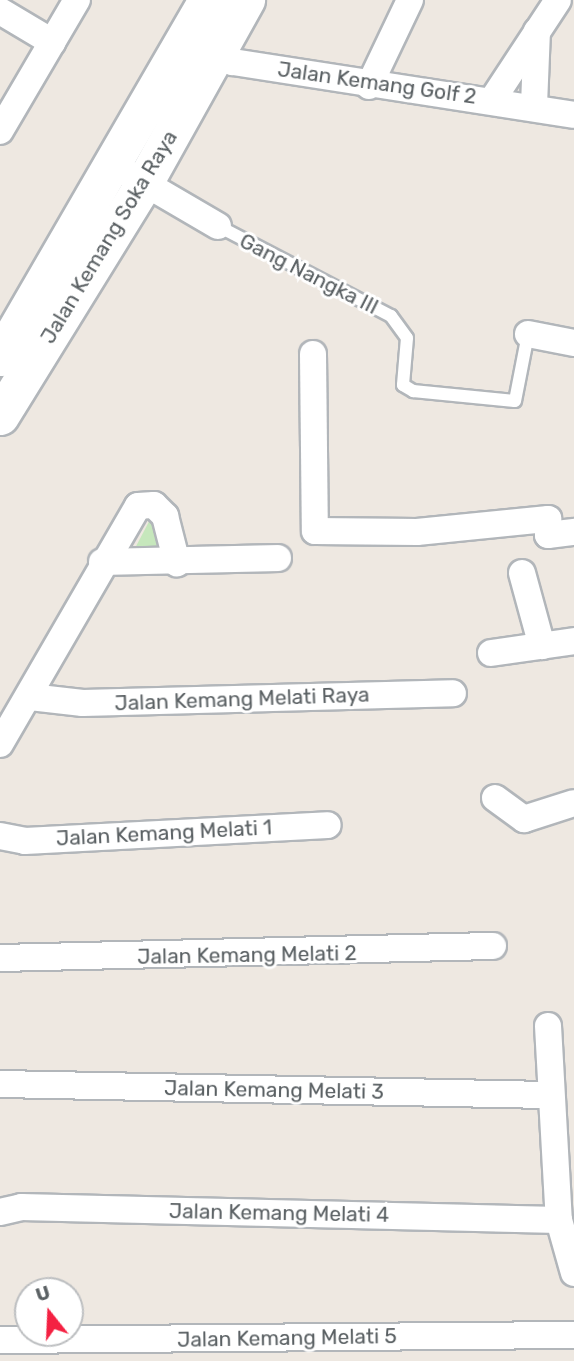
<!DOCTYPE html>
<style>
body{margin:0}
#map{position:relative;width:574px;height:1361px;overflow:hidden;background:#eee8e1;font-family:Rubik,sans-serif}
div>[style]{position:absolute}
.green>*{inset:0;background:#c6e7bc}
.roads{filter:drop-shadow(2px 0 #b2b6ba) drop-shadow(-2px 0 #b2b6ba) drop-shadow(0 2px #b2b6ba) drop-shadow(0 -2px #b2b6ba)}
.lane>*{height:12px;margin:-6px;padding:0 6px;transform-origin:6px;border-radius:6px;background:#fff}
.street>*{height:26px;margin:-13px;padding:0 13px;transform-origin:13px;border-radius:13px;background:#fff}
.secondary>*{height:37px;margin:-18.5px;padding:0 18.5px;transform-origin:18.5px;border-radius:18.5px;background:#fff}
span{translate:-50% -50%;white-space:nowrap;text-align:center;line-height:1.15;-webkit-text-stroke:6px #fff;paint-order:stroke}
.street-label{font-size:21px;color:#5a6063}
.north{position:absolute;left:14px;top:1277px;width:70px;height:70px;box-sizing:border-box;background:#fff;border:2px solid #bdbfc1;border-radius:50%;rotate:342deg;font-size:19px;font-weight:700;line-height:28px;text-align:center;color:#5a6063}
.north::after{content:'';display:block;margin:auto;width:24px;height:32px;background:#f42142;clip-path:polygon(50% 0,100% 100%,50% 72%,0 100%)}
</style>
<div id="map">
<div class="green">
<div style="clip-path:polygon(154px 512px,163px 552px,133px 552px)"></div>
</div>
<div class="roads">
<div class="lane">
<div style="left:218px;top:226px;width:195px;rotate:27.5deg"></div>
<div style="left:391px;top:316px;width:27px;rotate:54deg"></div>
<div style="left:407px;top:338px;width:47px;rotate:94.9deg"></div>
<div style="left:403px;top:385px;width:12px;rotate:31deg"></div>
<div style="left:413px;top:391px;width:102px;rotate:5.6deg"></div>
<div style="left:515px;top:401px;width:68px;rotate:-79deg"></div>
</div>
<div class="street">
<div style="left:0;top:11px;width:61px;rotate:30.8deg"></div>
<div style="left:200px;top:49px;width:35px;rotate:22deg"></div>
<div style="left:233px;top:62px;width:345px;rotate:8.8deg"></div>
<div style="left:369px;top:86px;width:95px;rotate:-64.5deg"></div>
<div style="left:493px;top:99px;width:118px;rotate:-56.7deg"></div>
<div style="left:534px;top:105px;width:74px;rotate:-87.7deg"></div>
<div style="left:0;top:131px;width:152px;rotate:-59.6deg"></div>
<div style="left:129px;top:174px;width:103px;rotate:30.3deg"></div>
<div style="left:528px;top:334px;width:47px;rotate:11.1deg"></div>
<div style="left:313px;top:354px;width:177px;rotate:89.4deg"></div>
<div style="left:315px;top:531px;width:102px;rotate:0.6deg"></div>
<div style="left:417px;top:532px;width:132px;rotate:-5.7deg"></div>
<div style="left:548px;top:519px;width:16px;rotate:90deg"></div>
<div style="left:548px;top:535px;width:26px;rotate:-7deg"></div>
<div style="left:102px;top:562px;width:176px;rotate:-1.3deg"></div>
<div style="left:522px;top:573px;width:76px;rotate:74.7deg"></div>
<div style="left:491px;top:653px;width:84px;rotate:-8.2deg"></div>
<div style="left:30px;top:697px;width:53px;rotate:6.5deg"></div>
<div style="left:83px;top:703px;width:370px;rotate:-1.5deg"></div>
<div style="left:0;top:744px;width:275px;rotate:-59.9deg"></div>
<div style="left:138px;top:506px;width:16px;rotate:-4deg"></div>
<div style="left:154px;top:505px;width:16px;rotate:45deg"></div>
<div style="left:165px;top:516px;width:49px;rotate:75.7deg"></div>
<div style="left:495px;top:798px;width:36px;rotate:36deg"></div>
<div style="left:524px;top:819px;width:52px;rotate:-17.7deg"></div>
<div style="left:0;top:836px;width:25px;rotate:11deg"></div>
<div style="left:25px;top:841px;width:303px;rotate:-3deg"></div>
<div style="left:0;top:958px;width:493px;rotate:-1.4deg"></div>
<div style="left:548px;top:1026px;width:194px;rotate:86.8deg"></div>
<div style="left:559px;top:1220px;width:55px;rotate:74.2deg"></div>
<div style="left:0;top:1084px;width:549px;rotate:1.15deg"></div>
<div style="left:0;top:1212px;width:22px;rotate:-13deg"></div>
<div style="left:21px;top:1207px;width:538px;rotate:1.38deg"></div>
<div style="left:0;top:1340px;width:574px;rotate:-0.5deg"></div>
</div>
<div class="secondary">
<div style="left:0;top:357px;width:413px;rotate:-59.9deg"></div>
<div style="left:0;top:416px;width:274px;rotate:-58.3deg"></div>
<div style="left:144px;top:183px;width:210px;rotate:-60.9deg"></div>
</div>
</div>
<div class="street-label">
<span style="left:377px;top:83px;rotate:8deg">Jalan Kemang Golf 2</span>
<span style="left:109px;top:237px;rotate:-59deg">Jalan Kemang Soka Raya</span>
<span style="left:309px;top:274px;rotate:27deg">Gang Nangka III</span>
<span style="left:242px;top:699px;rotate:-2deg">Jalan Kemang Melati Raya</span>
<span style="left:164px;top:833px;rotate:-3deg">Jalan Kemang Melati 1</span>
<span style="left:247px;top:955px;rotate:-1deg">Jalan Kemang Melati 2</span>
<span style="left:274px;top:1090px;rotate:1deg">Jalan Kemang Melati 3</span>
<span style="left:279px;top:1213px;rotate:1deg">Jalan Kemang Melati 4</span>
<span style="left:287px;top:1338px;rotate:-1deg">Jalan Kemang Melati 5</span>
</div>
<div class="north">U</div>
</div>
